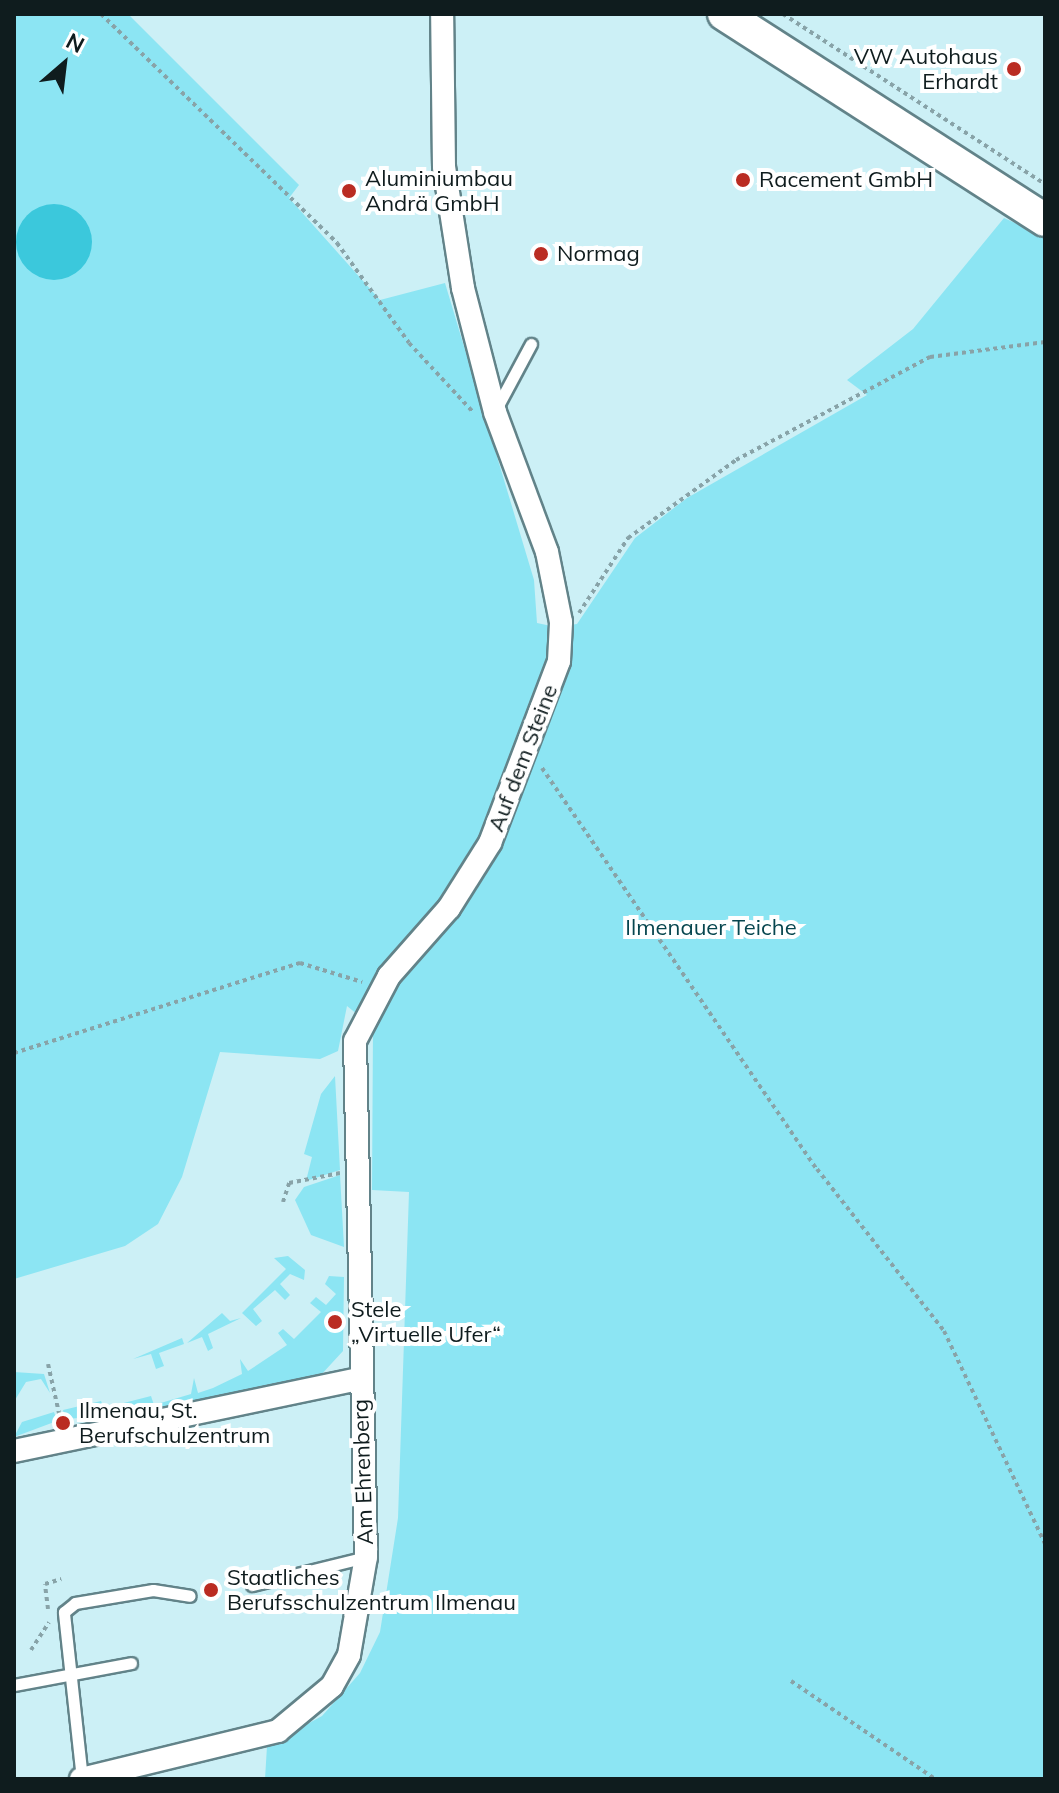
<!DOCTYPE html>
<meta charset="utf-8">
<style>
body{margin:0}
#map{position:relative;width:1059px;height:1793px;overflow:hidden;background:#ccf0f6;font-family:Mulish,sans-serif}
div>[style]{position:absolute}
.green>*{inset:0;background:#8ce5f3}
.water>*{inset:0;background:#3bc8dc}
.round{border-radius:50%}
.path>*{height:4px;margin-top:-2px;transform-origin:0;background:repeating-linear-gradient(90deg,#88a3a8 0 4px,transparent 0 8px)}
.roads{filter:drop-shadow(2px 0 #628389) drop-shadow(-2px 0 #628389) drop-shadow(0 2px #628389) drop-shadow(0 -2px #628389)}
.service>*{height:11px;margin:-5.5px;padding:0 5.5px;transform-origin:5.5px;border-radius:5.5px;background:#fff}
.minor>*{height:22px;margin:-11px;padding:0 11px;transform-origin:11px;border-radius:11px;background:#fff}
.secondary>*{height:32px;margin:-16px;padding:0 16px;transform-origin:16px;border-radius:16px;background:#fff}
.dots>*{width:22px;height:22px;translate:-50% -50%;box-sizing:border-box;border:4px solid #fff;border-radius:50%}
span{translate:-50% -50%;white-space:nowrap;text-align:center;line-height:1.15;-webkit-text-stroke:8px #fff;paint-order:stroke}
.poi-label{font-size:22px;color:#0f1c1e}
.right{translate:-100% -50%;text-align:right}
.left{translate:0 -50%;text-align:left}
.street-label{font-size:22px;color:#0f1c1e}
.park-label{font-size:22px;color:#07464f}
.frame{position:absolute;inset:0;border:16px solid #0f1c1e;pointer-events:none}
.north{position:absolute;left:24px;top:24px;width:80px;height:80px;-webkit-text-stroke:6px #fff;paint-order:stroke;rotate:28deg;font-size:22px;font-weight:700;line-height:32px;text-align:center;color:#0f1c1e}
.north::after{content:'';display:block;margin:auto;width:28px;height:36px;background:#0f1c1e;clip-path:polygon(50% 0,100% 100%,50% 72%,0 100%)}
</style>
<div id="map">
<div class="green">
<div style="clip-path:polygon(14px 14px,128px 14px,299px 185px,289px 198px,380px 300px,445px 283px,534px 580px,537px 623px,556px 627px,577px 624px,635px 538px,687px 498px,867px 395px,847px 380px,913px 329px,1004px 218px,1045px 236px,1045px 1779px,265px 1779px,267px 1746px,322px 1716px,360px 1673px,380px 1632px,398px 1518px,409px 1192px,372px 1190px,373px 1027px,347px 1006px,338px 1051px,320px 1059px,220px 1052px,182px 1177px,158px 1224px,125px 1246px,14px 1279px)"></div>
<div style="clip-path:polygon(335px 1076px,340px 1170px,306px 1181px,312px 1157px,304px 1154px,321px 1094px)"></div>
<div style="clip-path:polygon(340px 1175px,344px 1247px,311px 1235px,295px 1200px,304px 1187px)"></div>
<div style="clip-path:polygon(288px 1256px,305px 1270px,304px 1280px,290px 1274px,280px 1284px,290px 1295px,285px 1300px,275px 1290px,253px 1309px,262px 1321px,256px 1326px,242px 1313px,286px 1269px,274px 1258px)"></div>
<div style="clip-path:polygon(344px 1277px,343px 1351px,320px 1376px,161px 1412px,65px 1419px,63px 1410px,101px 1401px,104px 1408px,151px 1396px,154px 1405px,191px 1394px,194px 1378px,198px 1393px,213px 1388px,242px 1374px,240px 1359px,248px 1371px,287px 1345px,278px 1333px,283px 1329px,294px 1339px,321px 1312px,310px 1303px,316px 1297px,326px 1305px,336px 1294px,325px 1284px,329px 1276px)"></div>
<div style="clip-path:polygon(222px 1313px,230px 1321px,241px 1318px,208px 1334px,213px 1348px,208px 1351px,202px 1337px,187px 1343px)"></div>
<div style="clip-path:polygon(182px 1338px,184px 1344px,159px 1353px,164px 1366px,156px 1369px,151px 1354px,133px 1359px)"></div>
<div style="clip-path:polygon(14px 1372px,44px 1374px,50px 1393px,41px 1379px,26px 1382px,15px 1400px)"></div>
<div style="clip-path:polygon(54px 1412px,57px 1421px,14px 1437px,22px 1422px)"></div>
</div>
<div class="water">
<div class="round" style="left:16px;top:204px;width:76px;height:76px"></div>
</div>
<div class="path">
<div style="left:101px;top:14px;width:329px;rotate:44.1deg"></div>
<div style="left:337px;top:243px;width:123px;rotate:54.2deg"></div>
<div style="left:409px;top:343px;width:94px;rotate:47.2deg"></div>
<div style="left:783px;top:14px;width:312px;rotate:33deg"></div>
<div style="left:579px;top:613px;width:90px;rotate:-56.8deg"></div>
<div style="left:628px;top:538px;width:133px;rotate:-35.8deg"></div>
<div style="left:736px;top:460px;width:220px;rotate:-28deg"></div>
<div style="left:930px;top:357px;width:116px;rotate:-7.4deg"></div>
<div style="left:542px;top:768px;width:486px;rotate:55.6deg"></div>
<div style="left:817px;top:1169px;width:206px;rotate:51.9deg"></div>
<div style="left:944px;top:1331px;width:236px;rotate:64.6deg"></div>
<div style="left:14px;top:1053px;width:300px;rotate:-17.5deg"></div>
<div style="left:300px;top:963px;width:65px;rotate:17deg"></div>
<div style="left:283px;top:1202px;width:20px;rotate:-72deg"></div>
<div style="left:289px;top:1183px;width:52px;rotate:-11.1deg"></div>
<div style="left:48px;top:1364px;width:59px;rotate:77.4deg"></div>
<div style="left:48px;top:1609px;width:25px;rotate:-97deg"></div>
<div style="left:45px;top:1584px;width:17px;rotate:-17deg"></div>
<div style="left:31px;top:1650px;width:33px;rotate:-57deg"></div>
<div style="left:791px;top:1681px;width:174px;rotate:34.2deg"></div>
</div>
<div class="roads">
<div class="service">
<div style="left:495px;top:411px;width:76px;rotate:-61.8deg"></div>
<div style="left:252px;top:1585px;width:117px;rotate:-13.8deg"></div>
<div style="left:14px;top:1685px;width:119px;rotate:-10.6deg"></div>
<div style="left:82px;top:1779px;width:168px;rotate:-96.2deg"></div>
<div style="left:64px;top:1612px;width:14px;rotate:-39deg"></div>
<div style="left:75px;top:1603px;width:79px;rotate:-9.5deg"></div>
<div style="left:153px;top:1590px;width:37px;rotate:9deg"></div>
</div>
<div class="minor">
<div style="left:14px;top:1451px;width:352px;rotate:-11.8deg"></div>
<div style="left:81px;top:1779px;width:203px;rotate:-13.7deg"></div>
<div style="left:278px;top:1731px;width:70px;rotate:-39.8deg"></div>
<div style="left:332px;top:1686px;width:35px;rotate:-61deg"></div>
<div style="left:349px;top:1655px;width:99px;rotate:-80.2deg"></div>
<div style="left:366px;top:1557px;width:516px;rotate:-91.22deg"></div>
<div style="left:355px;top:1041px;width:73px;rotate:-62.4deg"></div>
<div style="left:389px;top:976px;width:91px;rotate:-48.6deg"></div>
<div style="left:449px;top:908px;width:77px;rotate:-57.8deg"></div>
<div style="left:490px;top:843px;width:195px;rotate:-69.2deg"></div>
<div style="left:559px;top:661px;width:39px;rotate:-87deg"></div>
<div style="left:561px;top:622px;width:71px;rotate:-101.3deg"></div>
<div style="left:547px;top:552px;width:149px;rotate:-110.4deg"></div>
<div style="left:495px;top:412px;width:128px;rotate:-104.5deg"></div>
<div style="left:463px;top:288px;width:122px;rotate:-98.9deg"></div>
<div style="left:444px;top:167px;width:153px;rotate:-90.7deg"></div>
</div>
<div class="secondary">
<div style="left:724px;top:14px;width:381px;rotate:32.7deg"></div>
</div>
</div>
<div class="dots">
<div style="left:1014px;top:69px;background:#ba2c22"></div>
<div style="left:743px;top:180px;background:#ba2c22"></div>
<div style="left:349px;top:191px;background:#ba2c22"></div>
<div style="left:541px;top:254px;background:#ba2c22"></div>
<div style="left:335px;top:1322px;background:#ba2c22"></div>
<div style="left:63px;top:1423px;background:#ba2c22"></div>
<div style="left:211px;top:1590px;background:#ba2c22"></div>
</div>
<div class="poi-label">
<span class="right" style="left:998px;top:69px">VW Autohaus<br>Erhardt</span>
<span class="left" style="left:365px;top:191px">Aluminiumbau<br>Andrä GmbH</span>
<span class="left" style="left:759px;top:180px">Racement GmbH</span>
<span class="left" style="left:557px;top:254px">Normag</span>
<span class="left" style="left:351px;top:1322px">Stele<br>„Virtuelle Ufer“</span>
<span class="left" style="left:79px;top:1423px">Ilmenau, St.<br>Berufschulzentrum</span>
<span class="left" style="left:227px;top:1590px">Staatliches<br>Berufsschulzentrum Ilmenau</span>
</div>
<div class="street-label">
<span style="left:523px;top:758px;rotate:-69deg">Auf dem Steine</span>
<span style="left:363px;top:1472px;rotate:-92deg">Am Ehrenberg</span>
</div>
<div class="park-label">
<span style="left:711px;top:928px">Ilmenauer Teiche</span>
</div>
<div class="frame"></div>
<div class="north">N</div>
</div>
